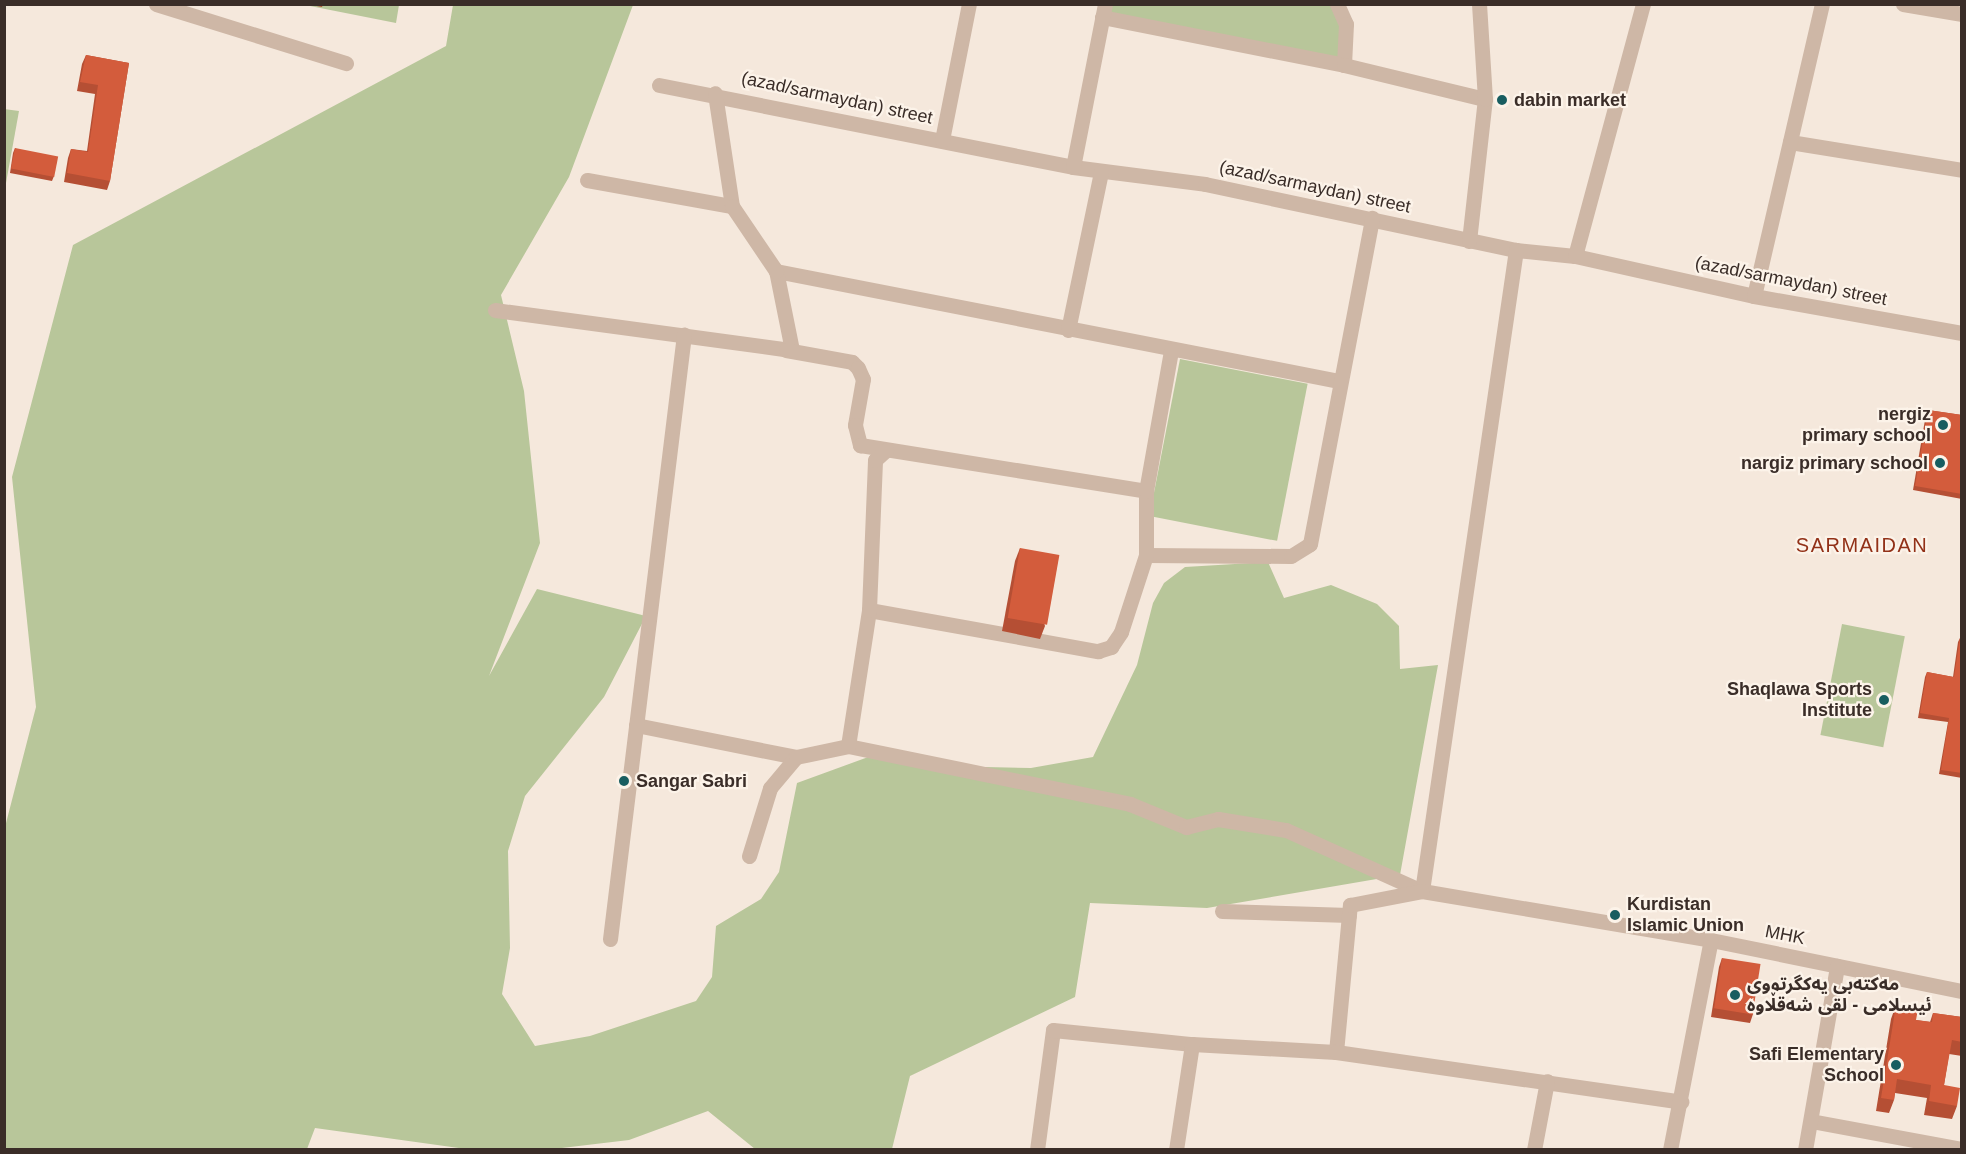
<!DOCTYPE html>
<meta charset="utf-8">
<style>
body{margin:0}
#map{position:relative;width:1966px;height:1154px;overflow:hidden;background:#f5e8dc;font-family:Helvetica,"Noto Sans Arabic",sans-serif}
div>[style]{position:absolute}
.green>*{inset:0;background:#b8c69a;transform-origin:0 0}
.minor>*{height:15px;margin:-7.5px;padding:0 7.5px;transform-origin:7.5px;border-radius:7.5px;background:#ceb7a6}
.wall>*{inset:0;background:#b54f34}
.building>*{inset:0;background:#d35c3c;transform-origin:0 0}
.dots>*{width:16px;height:16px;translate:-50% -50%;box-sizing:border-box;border:3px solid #fcf3e9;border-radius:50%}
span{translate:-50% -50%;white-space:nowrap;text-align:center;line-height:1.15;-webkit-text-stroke:4.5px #fcf3e9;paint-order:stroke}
.street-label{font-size:18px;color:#3a2d28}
.poi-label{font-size:18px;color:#3a2d28;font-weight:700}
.left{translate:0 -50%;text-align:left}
.right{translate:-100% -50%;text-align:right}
.neighbourhood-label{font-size:20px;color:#923118;letter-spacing:1.5px}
.frame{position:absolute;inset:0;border:6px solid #3a2d28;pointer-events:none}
</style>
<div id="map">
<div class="green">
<div style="clip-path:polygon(305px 5px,399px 5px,396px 23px)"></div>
<div style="clip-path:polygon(453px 5px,633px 5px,569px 177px,501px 295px,524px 391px,540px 543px,489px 676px,537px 589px,646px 616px,604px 697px,525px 796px,508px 851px,510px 948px,502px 994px,535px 1046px,590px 1036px,696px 1001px,712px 977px,716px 926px,761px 899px,779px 872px,797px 783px,871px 756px,940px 766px,1031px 768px,1093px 757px,1137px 665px,1153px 603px,1164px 583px,1185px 567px,1268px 562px,1284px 598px,1331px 585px,1377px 604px,1399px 626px,1400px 669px,1438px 665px,1400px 875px,1207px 908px,1090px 903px,1075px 997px,910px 1076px,892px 1149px,755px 1149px,708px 1111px,629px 1140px,545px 1150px,466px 1149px,315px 1128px,307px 1149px,5px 1150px,5px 827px,36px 707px,12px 477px,73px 245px,446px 46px)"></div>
<div style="clip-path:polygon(1105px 5px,1337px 5px,1344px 65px,1102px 17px)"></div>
<div style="clip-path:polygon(4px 109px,19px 111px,6px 183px,4px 182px)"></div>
<div style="left:1180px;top:359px;width:130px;height:160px;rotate:11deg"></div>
<div style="left:1842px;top:624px;width:64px;height:113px;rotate:11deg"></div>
</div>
<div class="minor">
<div style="left:156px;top:4px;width:199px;rotate:17.3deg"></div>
<div style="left:1337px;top:4px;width:22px;rotate:66deg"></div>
<div style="left:1346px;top:24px;width:41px;rotate:92.8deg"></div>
<div style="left:1903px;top:4px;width:60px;rotate:9.6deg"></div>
<div style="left:1102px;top:17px;width:247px;rotate:11.2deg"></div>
<div style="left:1344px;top:65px;width:145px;rotate:13.6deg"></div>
<div style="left:659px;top:85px;width:422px;rotate:11.2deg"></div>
<div style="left:1073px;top:167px;width:133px;rotate:7.3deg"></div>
<div style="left:1205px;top:184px;width:318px;rotate:12deg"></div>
<div style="left:1516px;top:250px;width:59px;rotate:5.8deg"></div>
<div style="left:1575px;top:256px;width:183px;rotate:12.6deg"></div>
<div style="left:1754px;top:296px;width:211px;rotate:10.1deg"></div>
<div style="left:942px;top:140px;width:139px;rotate:-78.8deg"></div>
<div style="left:1790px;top:142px;width:174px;rotate:9.2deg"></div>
<div style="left:1073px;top:167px;width:166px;rotate:-78.9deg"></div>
<div style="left:587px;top:180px;width:147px;rotate:10.2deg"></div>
<div style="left:732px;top:206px;width:114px;rotate:-98.6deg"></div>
<div style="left:1469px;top:241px;width:143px;rotate:-83.6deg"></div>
<div style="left:1485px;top:99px;width:95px;rotate:-93.6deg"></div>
<div style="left:1575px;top:256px;width:261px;rotate:-74.9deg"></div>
<div style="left:776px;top:271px;width:574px;rotate:11.06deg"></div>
<div style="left:1754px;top:296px;width:300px;rotate:-76.9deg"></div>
<div style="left:495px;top:310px;width:300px;rotate:7.7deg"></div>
<div style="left:792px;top:350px;width:81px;rotate:-101.4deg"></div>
<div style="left:776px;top:271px;width:78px;rotate:-124.1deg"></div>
<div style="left:1068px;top:330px;width:161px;rotate:-78.2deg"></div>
<div style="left:786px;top:350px;width:67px;rotate:10.3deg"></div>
<div style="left:852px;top:362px;width:8px;rotate:45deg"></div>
<div style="left:858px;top:368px;width:12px;rotate:66deg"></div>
<div style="left:863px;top:379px;width:47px;rotate:99.9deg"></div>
<div style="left:855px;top:425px;width:21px;rotate:76deg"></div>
<div style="left:860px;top:445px;width:290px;rotate:9.1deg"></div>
<div style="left:1146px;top:555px;width:145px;rotate:0.4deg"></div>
<div style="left:1291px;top:556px;width:22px;rotate:-32deg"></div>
<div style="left:1310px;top:544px;width:332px;rotate:-79.2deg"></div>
<div style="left:869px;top:610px;width:233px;rotate:10.2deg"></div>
<div style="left:1098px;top:651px;width:14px;rotate:-17deg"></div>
<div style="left:1111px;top:647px;width:18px;rotate:-56deg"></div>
<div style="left:1121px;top:632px;width:81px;rotate:-72deg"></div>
<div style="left:1146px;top:555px;width:64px;rotate:-90deg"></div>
<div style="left:1146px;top:491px;width:143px;rotate:-79.9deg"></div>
<div style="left:636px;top:725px;width:163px;rotate:11.3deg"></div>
<div style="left:848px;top:746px;width:288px;rotate:11.6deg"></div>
<div style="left:1130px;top:804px;width:61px;rotate:22.3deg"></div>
<div style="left:1186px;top:827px;width:33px;rotate:-14deg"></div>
<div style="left:1218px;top:819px;width:69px;rotate:9.2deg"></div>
<div style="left:1286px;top:830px;width:149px;rotate:24.2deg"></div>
<div style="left:1422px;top:891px;width:293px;rotate:9.6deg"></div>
<div style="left:1711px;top:940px;width:256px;rotate:11.5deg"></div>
<div style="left:749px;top:856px;width:71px;rotate:-72.8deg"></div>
<div style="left:770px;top:788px;width:40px;rotate:-50deg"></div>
<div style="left:796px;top:757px;width:53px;rotate:-11.9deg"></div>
<div style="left:848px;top:746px;width:138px;rotate:-81.2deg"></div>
<div style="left:869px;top:610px;width:150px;rotate:-87.7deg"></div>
<div style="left:875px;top:460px;width:15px;rotate:-42deg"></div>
<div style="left:1422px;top:891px;width:648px;rotate:-81.66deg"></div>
<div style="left:1222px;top:911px;width:127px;rotate:1.8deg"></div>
<div style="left:610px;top:939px;width:609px;rotate:-83.02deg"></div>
<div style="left:1336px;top:1052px;width:148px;rotate:-84.6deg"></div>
<div style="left:1350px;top:905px;width:73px;rotate:-11deg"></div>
<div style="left:1811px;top:1121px;width:154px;rotate:10.5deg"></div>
<div style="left:1037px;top:1150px;width:121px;rotate:-82.4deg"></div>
<div style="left:1053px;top:1030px;width:140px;rotate:5.8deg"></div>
<div style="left:1192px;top:1044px;width:144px;rotate:3.2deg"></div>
<div style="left:1336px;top:1052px;width:349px;rotate:8.2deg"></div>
<div style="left:1176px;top:1150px;width:107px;rotate:-81.4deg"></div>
<div style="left:1534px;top:1150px;width:70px;rotate:-79.3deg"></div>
<div style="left:1670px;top:1150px;width:214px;rotate:-79deg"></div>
<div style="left:1805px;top:1150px;width:187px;rotate:-80.1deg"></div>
</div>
<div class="wall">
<div style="clip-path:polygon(305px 4px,323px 4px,322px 7px)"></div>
<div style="clip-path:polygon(86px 55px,129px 63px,110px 181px,107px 190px,64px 182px,68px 158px,71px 149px,87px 151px,95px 94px,77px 91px,82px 64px)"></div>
<div style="clip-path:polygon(15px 148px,54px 176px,52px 181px,10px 173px,13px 153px)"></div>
<div style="clip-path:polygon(1928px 410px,1962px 415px,1962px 499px,1913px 490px,1926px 414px)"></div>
<div style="clip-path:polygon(1020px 548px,1045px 626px,1040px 639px,1002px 631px,1015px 561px)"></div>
<div style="clip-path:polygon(1960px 638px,1962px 638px,1962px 778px,1939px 774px,1948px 722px,1918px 718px,1925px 677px,1927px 672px,1953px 677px,1958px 642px)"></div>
<div style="clip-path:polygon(1722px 958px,1753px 1014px,1750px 1023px,1711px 1017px,1719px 967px)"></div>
<div style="clip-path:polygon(1896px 1005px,1916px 1020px,1930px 1022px,1933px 1013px,1962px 1017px,1962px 1056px,1949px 1054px,1944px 1085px,1957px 1106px,1952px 1119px,1924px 1115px,1927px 1098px,1895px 1093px,1894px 1100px,1889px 1113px,1876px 1111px,1891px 1019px)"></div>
</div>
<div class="building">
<div style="clip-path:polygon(86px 55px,129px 63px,110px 181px,67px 173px,71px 149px,88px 152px,98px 85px,80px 82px)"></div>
<div style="left:15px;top:148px;width:44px;height:21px;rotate:11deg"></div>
<div style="clip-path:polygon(1928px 410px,1962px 415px,1962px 494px,1915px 486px)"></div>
<div style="left:1020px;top:548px;width:40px;height:71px;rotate:10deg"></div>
<div style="clip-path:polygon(1960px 638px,1962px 638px,1962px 773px,1941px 770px,1949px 718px,1920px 713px,1927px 672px,1954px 677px)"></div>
<div style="left:1722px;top:958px;width:39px;height:51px;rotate:9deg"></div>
<div style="clip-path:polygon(1896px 1005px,1918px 1009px,1916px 1020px,1932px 1022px,1933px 1013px,1962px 1017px,1962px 1042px,1952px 1040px,1944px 1085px,1960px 1088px,1957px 1106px,1929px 1101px,1931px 1085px,1897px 1079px,1894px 1100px,1881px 1098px)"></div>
</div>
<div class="dots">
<div style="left:1502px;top:100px;background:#185d60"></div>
<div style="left:1943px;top:425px;background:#185d60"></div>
<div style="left:1940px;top:463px;background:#185d60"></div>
<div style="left:1884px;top:700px;background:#185d60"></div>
<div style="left:624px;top:781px;background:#185d60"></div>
<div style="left:1615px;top:915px;background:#185d60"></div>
<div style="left:1735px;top:995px;background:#185d60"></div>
<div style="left:1896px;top:1065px;background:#185d60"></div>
</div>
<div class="street-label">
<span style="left:837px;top:98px;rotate:12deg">(azad/sarmaydan) street</span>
<span style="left:1315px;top:187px;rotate:12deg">(azad/sarmaydan) street</span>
<span style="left:1791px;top:281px;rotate:11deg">(azad/sarmaydan) street</span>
<span style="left:1785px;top:935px;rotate:11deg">MHK</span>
</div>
<div class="poi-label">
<span class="left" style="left:1514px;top:100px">dabin market</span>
<span class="right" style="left:1931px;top:425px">nergiz<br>primary school</span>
<span class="right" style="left:1928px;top:463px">nargiz primary school</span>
<span class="right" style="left:1872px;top:700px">Shaqlawa Sports<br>Institute</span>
<span class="left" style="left:636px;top:781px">Sangar Sabri</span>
<span class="left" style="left:1627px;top:915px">Kurdistan<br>Islamic Union</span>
<span class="left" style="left:1747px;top:995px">مەکتەبی یەکگرتووی<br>ئیسلامی - لقی شەقڵاوە</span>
<span class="right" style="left:1884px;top:1065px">Safi Elementary<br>School</span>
</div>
<div class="neighbourhood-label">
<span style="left:1862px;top:545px">SARMAIDAN</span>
</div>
<div class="frame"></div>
</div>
